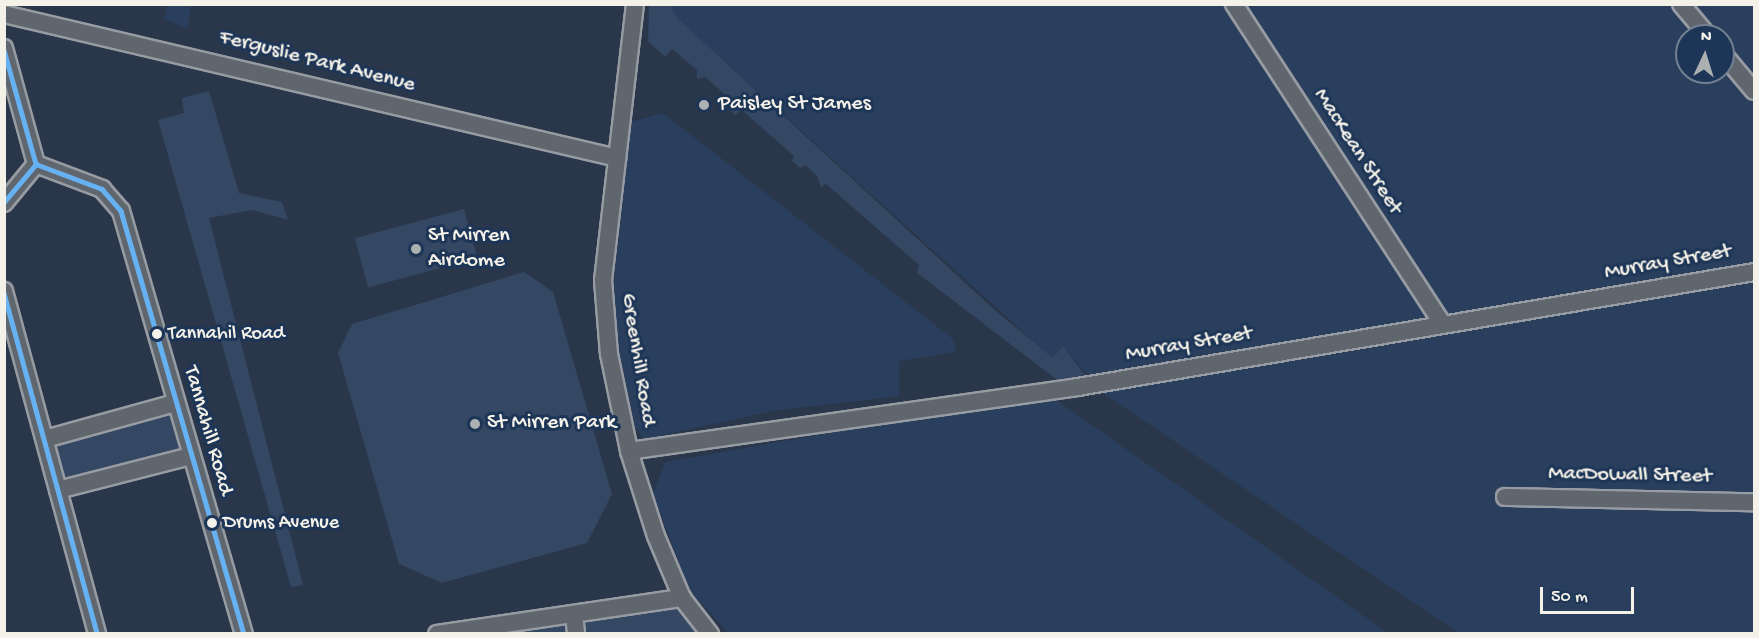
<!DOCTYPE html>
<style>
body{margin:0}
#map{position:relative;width:1759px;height:638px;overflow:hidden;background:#2a374a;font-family:"Gochi Hand",sans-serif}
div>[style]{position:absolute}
.built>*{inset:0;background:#2a3f5d}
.green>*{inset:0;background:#344763;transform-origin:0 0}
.roads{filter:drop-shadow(2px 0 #979ca3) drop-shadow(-2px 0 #979ca3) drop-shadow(0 2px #979ca3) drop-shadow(0 -2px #979ca3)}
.minor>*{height:16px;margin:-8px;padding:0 8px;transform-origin:8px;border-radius:8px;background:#60666e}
.bus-1>*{height:4.5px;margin:-2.25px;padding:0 2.25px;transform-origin:2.25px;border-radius:2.25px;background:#66b1f2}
.dots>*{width:16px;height:16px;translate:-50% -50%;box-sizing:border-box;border:3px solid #1d3557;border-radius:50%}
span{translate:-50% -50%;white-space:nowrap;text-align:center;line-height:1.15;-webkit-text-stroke:6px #1d3557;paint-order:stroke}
.bus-label{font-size:20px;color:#f4f1e8}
.left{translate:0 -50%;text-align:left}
.street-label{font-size:22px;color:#f4f1e8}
.poi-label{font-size:22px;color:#f4f1e8}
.frame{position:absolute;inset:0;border:6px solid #f4f1e8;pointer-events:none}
.north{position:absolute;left:1675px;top:24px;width:60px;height:60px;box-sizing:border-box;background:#1d3557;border:2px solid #738091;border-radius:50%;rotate:4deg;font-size:16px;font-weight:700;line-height:24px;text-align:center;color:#f4f1e8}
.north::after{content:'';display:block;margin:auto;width:21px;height:27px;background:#adb0b1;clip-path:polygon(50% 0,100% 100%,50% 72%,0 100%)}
.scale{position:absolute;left:1540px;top:587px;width:94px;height:27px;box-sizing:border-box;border:3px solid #f4f1e8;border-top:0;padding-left:8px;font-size:18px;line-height:21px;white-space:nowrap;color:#f4f1e8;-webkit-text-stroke:4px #1d3557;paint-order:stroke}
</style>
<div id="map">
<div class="built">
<div style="clip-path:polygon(evenodd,654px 4px,1754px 5px,1754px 633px,1459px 633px,1101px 392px,1063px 346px,1053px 359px,680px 21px,653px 18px,654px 4px,1687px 36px,1723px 36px,1723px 72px,1687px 72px,1687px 36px)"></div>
<div style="clip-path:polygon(167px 5px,191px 5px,188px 29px,164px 19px)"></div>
<div style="clip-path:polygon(663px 113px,953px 339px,956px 352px,899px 361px,899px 396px,772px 411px,645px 439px,635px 428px,611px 311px,631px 122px)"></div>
<div style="clip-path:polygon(1049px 395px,1388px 633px,728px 633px,689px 589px,653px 494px,665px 462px)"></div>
</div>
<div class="green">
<div style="clip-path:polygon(649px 5px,671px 5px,676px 17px,997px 312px,1053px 358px,1063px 346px,1087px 378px,1060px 382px,917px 273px,919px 265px,826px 184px,821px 187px,817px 176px,805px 165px,800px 168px,792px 161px,794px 156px,761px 127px,742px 110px,735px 115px,730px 110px,737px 105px,705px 77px,697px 79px,697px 70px,672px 49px,665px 57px,648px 41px)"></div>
<div style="clip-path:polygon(209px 91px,239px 193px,282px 202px,288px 220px,252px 210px,209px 218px,303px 585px,291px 587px,158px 120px,184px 113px,182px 98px)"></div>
<div style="left:464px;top:209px;width:51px;height:113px;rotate:75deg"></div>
<div style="clip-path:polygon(524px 272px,553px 292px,612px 494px,587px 543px,442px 583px,399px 564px,338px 353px,352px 324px)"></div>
<div style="left:171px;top:410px;width:44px;height:124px;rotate:73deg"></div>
<div style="clip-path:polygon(680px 603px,696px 633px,469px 634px)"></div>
</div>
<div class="roads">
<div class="minor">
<div style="left:635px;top:4px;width:278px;rotate:96.6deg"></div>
<div style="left:603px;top:280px;width:74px;rotate:85.4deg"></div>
<div style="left:609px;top:354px;width:99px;rotate:78.3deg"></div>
<div style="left:629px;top:451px;width:89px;rotate:72.4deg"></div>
<div style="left:656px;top:536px;width:67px;rotate:67.2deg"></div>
<div style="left:682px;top:598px;width:46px;rotate:52.1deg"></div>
<div style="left:1234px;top:4px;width:381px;rotate:56.9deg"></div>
<div style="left:1681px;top:4px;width:42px;rotate:49.8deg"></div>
<div style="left:4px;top:14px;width:630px;rotate:13.22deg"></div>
<div style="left:4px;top:48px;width:120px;rotate:74.6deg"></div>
<div style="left:1723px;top:54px;width:48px;rotate:50deg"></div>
<div style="left:36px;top:164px;width:71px;rotate:20.7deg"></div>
<div style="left:102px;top:189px;width:29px;rotate:49deg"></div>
<div style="left:121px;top:211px;width:441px;rotate:73.8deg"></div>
<div style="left:4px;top:203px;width:50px;rotate:-50.6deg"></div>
<div style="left:4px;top:291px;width:355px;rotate:74.8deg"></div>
<div style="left:45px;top:439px;width:135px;rotate:-15.5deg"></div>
<div style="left:629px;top:451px;width:454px;rotate:-8.1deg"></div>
<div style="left:1078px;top:387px;width:686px;rotate:-9.65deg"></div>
<div style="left:58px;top:490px;width:136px;rotate:-14.4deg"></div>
<div style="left:1505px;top:497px;width:249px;rotate:1.2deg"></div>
<div style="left:574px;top:614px;width:20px;rotate:84deg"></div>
<div style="left:437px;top:634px;width:248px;rotate:-8.4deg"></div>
</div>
</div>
<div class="bus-1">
<div style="left:4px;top:50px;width:118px;rotate:74.3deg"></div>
<div style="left:36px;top:164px;width:71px;rotate:20.7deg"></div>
<div style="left:102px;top:189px;width:29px;rotate:49deg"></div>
<div style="left:121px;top:211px;width:441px;rotate:73.8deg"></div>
<div style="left:4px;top:202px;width:50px;rotate:-49.9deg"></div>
<div style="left:4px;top:293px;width:353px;rotate:74.7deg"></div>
</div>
<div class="dots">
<div style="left:704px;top:105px;background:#adb0b1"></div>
<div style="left:416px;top:249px;background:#adb0b1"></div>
<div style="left:157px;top:334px;background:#f4f1e8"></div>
<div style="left:475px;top:424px;background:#adb0b1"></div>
<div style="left:212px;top:523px;background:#f4f1e8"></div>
</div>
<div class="bus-label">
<span class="left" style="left:168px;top:334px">Tannahil Road</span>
<span class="left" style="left:223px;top:523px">Drums Avenue</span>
</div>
<div class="street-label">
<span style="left:317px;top:62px;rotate:14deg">Ferguslie Park Avenue</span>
<span style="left:1357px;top:152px;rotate:57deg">MacKean Street</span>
<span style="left:1668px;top:263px;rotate:-10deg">Murray Street</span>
<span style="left:1189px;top:345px;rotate:-10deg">Murray Street</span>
<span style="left:637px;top:360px;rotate:81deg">Greenhill Road</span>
<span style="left:207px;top:431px;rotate:74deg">Tannahill Road</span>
<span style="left:1630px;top:476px;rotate:1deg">MacDowall Street</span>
</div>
<div class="poi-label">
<span class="left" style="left:718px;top:105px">Paisley St James</span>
<span class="left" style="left:428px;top:249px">St Mirren<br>Airdome</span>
<span class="left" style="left:487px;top:424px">St Mirren Park</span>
</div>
<div class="frame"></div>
<div class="north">N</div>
<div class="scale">50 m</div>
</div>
